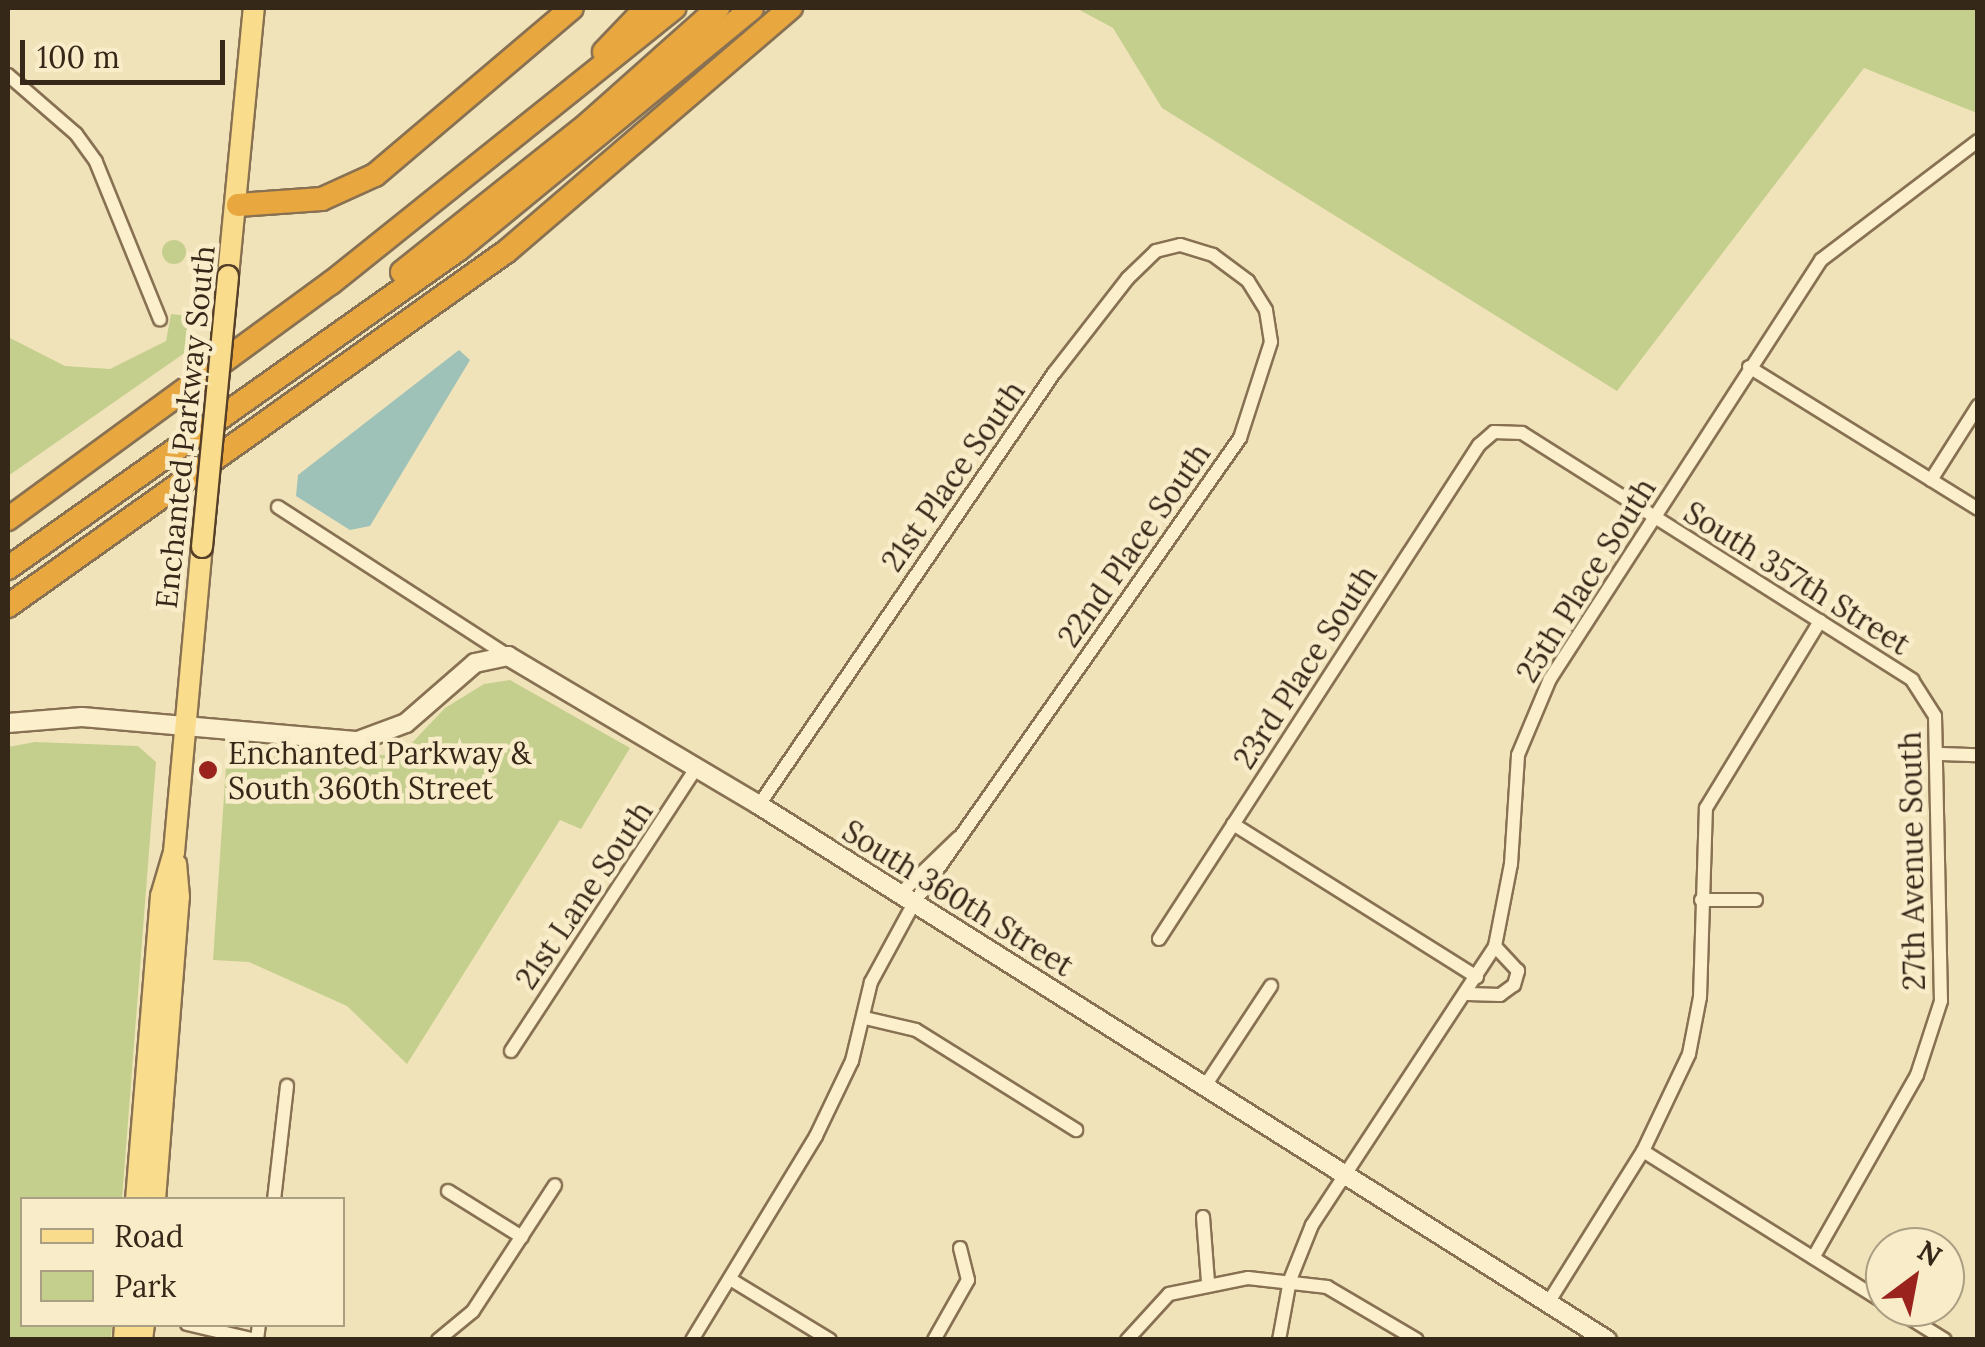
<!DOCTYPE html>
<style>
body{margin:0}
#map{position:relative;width:1985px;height:1347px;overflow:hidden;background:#f1e3b9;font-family:Lora,serif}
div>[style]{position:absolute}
.green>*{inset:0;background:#c4cf8d}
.round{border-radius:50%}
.water>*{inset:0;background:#9ec1b8}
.roads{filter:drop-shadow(2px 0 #887153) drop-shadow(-2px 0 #887153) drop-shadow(0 2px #887153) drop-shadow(0 -2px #887153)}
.street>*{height:12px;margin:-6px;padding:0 6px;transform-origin:6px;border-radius:6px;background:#fbefcc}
.secondary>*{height:18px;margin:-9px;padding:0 9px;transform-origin:9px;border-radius:9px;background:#fbefcc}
.primary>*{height:20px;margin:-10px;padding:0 10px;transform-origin:10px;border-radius:10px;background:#f9dc8c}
.highway>*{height:22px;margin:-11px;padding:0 11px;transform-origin:11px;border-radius:11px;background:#e9a740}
.bridges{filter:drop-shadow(2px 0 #553f28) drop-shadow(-2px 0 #553f28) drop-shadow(0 2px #553f28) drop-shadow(0 -2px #553f28)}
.primary-bridge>*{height:20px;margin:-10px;padding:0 10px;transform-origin:10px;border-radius:10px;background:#f9dc8c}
.dots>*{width:28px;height:28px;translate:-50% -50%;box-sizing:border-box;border:5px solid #f8ecc9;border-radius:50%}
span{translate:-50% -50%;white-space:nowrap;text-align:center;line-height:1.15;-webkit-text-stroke:9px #f8ecc9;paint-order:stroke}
.street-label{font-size:30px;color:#362819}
.poi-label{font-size:30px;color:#362819}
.left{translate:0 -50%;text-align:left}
.frame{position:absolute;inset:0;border:10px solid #362819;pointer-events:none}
.legend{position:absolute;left:20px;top:1197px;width:325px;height:130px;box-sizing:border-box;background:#f8ecc9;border:2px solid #aa9e83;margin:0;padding:12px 18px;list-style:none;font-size:30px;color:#362819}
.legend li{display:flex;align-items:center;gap:20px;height:50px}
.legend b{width:50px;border:2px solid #aa9e83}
.north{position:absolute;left:1865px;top:1227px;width:100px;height:100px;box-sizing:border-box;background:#f8ecc9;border:2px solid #aa9e83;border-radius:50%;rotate:32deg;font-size:28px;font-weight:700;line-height:40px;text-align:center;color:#362819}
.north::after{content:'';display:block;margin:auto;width:35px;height:45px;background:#9b231e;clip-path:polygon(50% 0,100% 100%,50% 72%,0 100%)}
.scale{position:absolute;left:20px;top:40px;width:205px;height:45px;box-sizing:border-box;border:5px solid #362819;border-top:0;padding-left:12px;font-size:30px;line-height:35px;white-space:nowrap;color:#362819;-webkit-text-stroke:8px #f8ecc9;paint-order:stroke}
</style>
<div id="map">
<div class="green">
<div style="clip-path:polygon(1076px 8px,1977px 8px,1977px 113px,1864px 68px,1617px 391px,1162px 108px,1113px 28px)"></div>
<div class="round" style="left:162px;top:240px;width:24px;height:24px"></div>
<div style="clip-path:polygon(171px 314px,189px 316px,186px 352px,8px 476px,8px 337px,65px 366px,110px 369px,166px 341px)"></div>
<div style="clip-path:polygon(510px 680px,630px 748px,581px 829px,560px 820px,407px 1064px,347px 1006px,249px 962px,213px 960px,226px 766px,241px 756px,384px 755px,408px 747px,445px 708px,484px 684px)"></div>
<div style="clip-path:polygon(35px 742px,138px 746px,156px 762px,122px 1199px,22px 1200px,22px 1324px,112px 1325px,111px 1339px,8px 1339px,8px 747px)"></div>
</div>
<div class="water">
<div style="clip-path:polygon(459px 350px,470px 360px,370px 526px,350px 530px,296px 496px,298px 475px)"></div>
</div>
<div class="roads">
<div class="street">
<div style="left:8px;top:75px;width:90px;rotate:40.9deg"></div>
<div style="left:76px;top:134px;width:34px;rotate:54deg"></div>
<div style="left:96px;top:162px;width:170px;rotate:67.9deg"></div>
<div style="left:1749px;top:367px;width:269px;rotate:31.8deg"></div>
<div style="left:1931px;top:480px;width:88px;rotate:-57.6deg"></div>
<div style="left:278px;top:507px;width:274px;rotate:32.9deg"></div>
<div style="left:1940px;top:754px;width:38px;rotate:2deg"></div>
<div style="left:1233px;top:824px;width:288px;rotate:32.1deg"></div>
<div style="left:900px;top:894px;width:81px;rotate:-44deg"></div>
<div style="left:1701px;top:900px;width:55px"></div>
<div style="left:1159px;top:939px;width:589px;rotate:-57.07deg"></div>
<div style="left:1479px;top:445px;width:20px;rotate:-41deg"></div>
<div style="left:1494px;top:432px;width:28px;rotate:2deg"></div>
<div style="left:1522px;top:433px;width:462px;rotate:32.3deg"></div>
<div style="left:1912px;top:680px;width:43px;rotate:57.4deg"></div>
<div style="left:1935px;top:716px;width:285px;rotate:88.8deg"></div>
<div style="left:1941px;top:1001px;width:78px;rotate:108deg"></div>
<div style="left:1917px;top:1075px;width:210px;rotate:119.6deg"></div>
<div style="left:1468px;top:994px;width:32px;rotate:2deg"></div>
<div style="left:1500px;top:995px;width:17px;rotate:-36deg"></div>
<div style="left:1514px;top:985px;width:15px;rotate:-74deg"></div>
<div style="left:1518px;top:971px;width:34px;rotate:-133deg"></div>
<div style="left:865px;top:1018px;width:52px;rotate:13.2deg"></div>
<div style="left:916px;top:1030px;width:189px;rotate:32deg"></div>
<div style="left:511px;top:1051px;width:339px;rotate:-56.8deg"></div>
<div style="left:1205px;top:1086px;width:120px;rotate:-56.6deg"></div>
<div style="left:1643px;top:1151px;width:286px;rotate:32.1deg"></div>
<div style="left:448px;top:1191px;width:87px;rotate:31.9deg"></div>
<div style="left:274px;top:1200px;width:115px;rotate:-83.5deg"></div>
<div style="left:1203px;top:1217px;width:65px;rotate:85.6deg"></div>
<div style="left:730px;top:1279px;width:117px;rotate:31.4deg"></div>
<div style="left:1548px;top:1303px;width:179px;rotate:-58deg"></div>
<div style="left:1643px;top:1151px;width:107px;rotate:-64.6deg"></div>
<div style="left:1689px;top:1054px;width:58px;rotate:-79.1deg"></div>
<div style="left:1700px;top:997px;width:189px;rotate:-88.2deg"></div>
<div style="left:1706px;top:808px;width:219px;rotate:-58.6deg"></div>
<div style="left:1892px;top:1307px;width:62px;rotate:31.9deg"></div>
<div style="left:187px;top:1324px;width:71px;rotate:13.1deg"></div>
<div style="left:257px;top:1340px;width:16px;rotate:-83deg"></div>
<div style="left:438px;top:1340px;width:45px;rotate:-39.6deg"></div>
<div style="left:473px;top:1311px;width:150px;rotate:-56.9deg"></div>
<div style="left:692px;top:1340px;width:239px;rotate:-58.7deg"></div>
<div style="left:816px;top:1136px;width:83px;rotate:-64.4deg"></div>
<div style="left:852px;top:1061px;width:81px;rotate:-76.5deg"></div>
<div style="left:871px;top:982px;width:90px;rotate:-61.4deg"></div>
<div style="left:914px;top:903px;width:568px;rotate:-54.97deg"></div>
<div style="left:1240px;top:438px;width:101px;rotate:-72.1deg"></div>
<div style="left:1271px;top:342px;width:32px;rotate:-99deg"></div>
<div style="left:1266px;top:310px;width:34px;rotate:-122deg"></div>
<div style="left:1248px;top:281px;width:44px;rotate:-143.4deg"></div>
<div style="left:1213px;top:255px;width:34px;rotate:-163deg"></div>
<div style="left:1180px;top:245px;width:25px;rotate:166deg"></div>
<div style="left:1156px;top:251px;width:39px;rotate:136deg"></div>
<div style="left:1128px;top:278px;width:120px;rotate:127.9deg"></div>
<div style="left:1054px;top:373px;width:523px;rotate:124.33deg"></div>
<div style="left:934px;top:1340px;width:69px;rotate:-60.5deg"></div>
<div style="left:968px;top:1280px;width:33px;rotate:-104deg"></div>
<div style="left:1127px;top:1340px;width:62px;rotate:-47.6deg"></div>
<div style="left:1169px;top:1294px;width:81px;rotate:-11.4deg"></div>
<div style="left:1248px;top:1278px;width:80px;rotate:6.5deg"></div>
<div style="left:1327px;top:1287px;width:104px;rotate:30.5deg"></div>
<div style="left:1279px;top:1340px;width:61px;rotate:-79.6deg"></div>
<div style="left:1290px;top:1280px;width:59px;rotate:-68.2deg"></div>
<div style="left:1312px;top:1225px;width:334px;rotate:-56.7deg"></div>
<div style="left:1495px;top:946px;width:84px;rotate:-79deg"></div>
<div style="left:1511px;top:864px;width:109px;rotate:-86.3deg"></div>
<div style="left:1518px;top:755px;width:82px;rotate:-67.2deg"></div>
<div style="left:1550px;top:679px;width:499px;rotate:-57.1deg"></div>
<div style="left:1821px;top:260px;width:197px;rotate:-37.2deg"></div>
</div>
<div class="secondary">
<div style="left:8px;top:723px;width:74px;rotate:-4.6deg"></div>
<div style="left:82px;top:717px;width:277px;rotate:5deg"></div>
<div style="left:358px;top:741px;width:51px;rotate:-20.6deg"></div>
<div style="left:406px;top:723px;width:91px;rotate:-41deg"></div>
<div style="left:475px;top:663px;width:34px;rotate:-12deg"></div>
<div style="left:508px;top:656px;width:292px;rotate:30.7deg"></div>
<div style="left:759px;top:805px;width:1003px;rotate:32.25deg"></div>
</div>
<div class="primary">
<div style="left:228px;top:276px;width:269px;rotate:-84.5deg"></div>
<div style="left:136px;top:1200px;width:305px;rotate:-85.3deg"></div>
<div style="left:161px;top:896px;width:46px;rotate:-73.5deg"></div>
<div style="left:174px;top:852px;width:306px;rotate:-84.8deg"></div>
<div style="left:155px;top:1200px;width:304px;rotate:-85.5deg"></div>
<div style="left:179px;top:897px;width:33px;rotate:-95deg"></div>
<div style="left:124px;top:1340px;width:16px;rotate:-86deg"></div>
<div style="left:142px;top:1340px;width:16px;rotate:-83deg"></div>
</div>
<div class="highway">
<div style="left:604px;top:52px;width:61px;rotate:-46.3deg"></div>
<div style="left:238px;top:205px;width:84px;rotate:-4.1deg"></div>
<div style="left:322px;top:199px;width:58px;rotate:-24.4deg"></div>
<div style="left:375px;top:175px;width:258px;rotate:-40.3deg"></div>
<div style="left:402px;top:272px;width:239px;rotate:-38.5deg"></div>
<div style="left:589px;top:123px;width:173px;rotate:-41.7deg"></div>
<div style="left:8px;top:519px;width:400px;rotate:-36.2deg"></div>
<div style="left:331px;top:283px;width:440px;rotate:-38.7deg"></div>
<div style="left:8px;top:568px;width:552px;rotate:-35.27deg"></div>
<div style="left:459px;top:249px;width:379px;rotate:-39.4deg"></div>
<div style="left:8px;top:606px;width:612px;rotate:-35.43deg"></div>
<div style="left:507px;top:251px;width:374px;rotate:-40.6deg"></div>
</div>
</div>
<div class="bridges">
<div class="primary-bridge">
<div style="left:202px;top:547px;width:272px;rotate:-84.5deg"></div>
</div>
</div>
<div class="dots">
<div style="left:208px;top:770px;background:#9b231e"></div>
</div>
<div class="street-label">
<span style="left:185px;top:427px;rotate:-84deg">Enchanted Parkway South</span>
<span style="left:953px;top:476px;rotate:-55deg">21st Place South</span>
<span style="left:1134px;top:545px;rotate:-55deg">22nd Place South</span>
<span style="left:1797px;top:578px;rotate:32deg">South 357th Street</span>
<span style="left:1586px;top:580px;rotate:-58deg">25th Place South</span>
<span style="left:1305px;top:667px;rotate:-57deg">23rd Place South</span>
<span style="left:1912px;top:861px;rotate:-91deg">27th Avenue South</span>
<span style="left:584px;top:895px;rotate:-56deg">21st Lane South</span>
<span style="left:958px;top:898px;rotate:32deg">South 360th Street</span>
</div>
<div class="poi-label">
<span class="left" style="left:228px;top:770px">Enchanted Parkway &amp;<br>South 360th Street</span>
</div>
<div class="frame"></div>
<ul class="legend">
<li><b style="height:12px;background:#f9dc8c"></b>Road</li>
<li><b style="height:28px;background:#c4cf8d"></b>Park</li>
</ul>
<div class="north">N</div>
<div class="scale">100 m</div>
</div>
